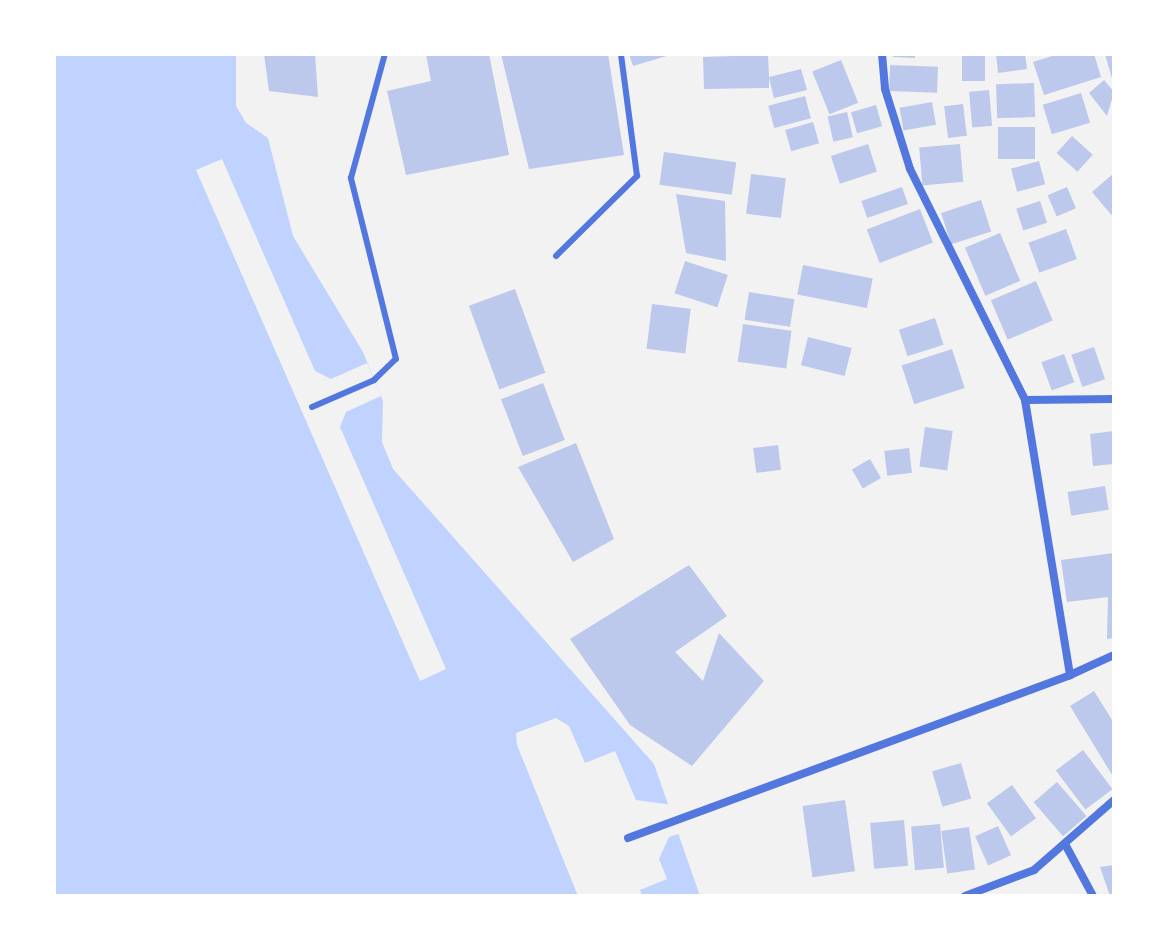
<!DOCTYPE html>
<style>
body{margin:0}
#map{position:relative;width:1168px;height:950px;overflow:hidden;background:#f2f2f2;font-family:Rubik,sans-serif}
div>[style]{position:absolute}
.water>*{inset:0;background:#bfd3fe}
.pier>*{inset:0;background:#f2f2f2}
.building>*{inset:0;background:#bdc9ec;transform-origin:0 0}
.service>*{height:6px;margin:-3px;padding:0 3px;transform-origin:3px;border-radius:3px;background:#5277de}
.minor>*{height:8px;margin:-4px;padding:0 4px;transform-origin:4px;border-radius:4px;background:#5277de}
span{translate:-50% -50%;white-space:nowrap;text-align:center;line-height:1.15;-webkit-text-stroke:8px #fff;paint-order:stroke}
.frame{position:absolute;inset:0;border:56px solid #fff;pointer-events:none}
</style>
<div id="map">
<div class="water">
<div style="clip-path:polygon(54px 54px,236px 54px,236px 106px,246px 123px,268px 138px,293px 236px,363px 352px,383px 401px,382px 442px,393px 469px,654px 764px,700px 896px,54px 896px)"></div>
</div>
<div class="pier">
<div style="clip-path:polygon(222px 159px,315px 371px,331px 379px,367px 363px,381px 396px,346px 412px,340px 427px,446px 669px,420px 681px,196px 170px)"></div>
<div style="clip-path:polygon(556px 718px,569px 726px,585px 763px,615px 751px,636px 800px,673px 805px,681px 833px,669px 837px,659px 859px,667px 879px,640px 890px,642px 896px,578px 896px,517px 745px,516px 733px)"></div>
</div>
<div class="building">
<div style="clip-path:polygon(264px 54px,315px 54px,318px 97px,269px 91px)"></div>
<div style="clip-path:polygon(426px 54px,489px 54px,509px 155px,406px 175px,387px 91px,431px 81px)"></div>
<div style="clip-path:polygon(501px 54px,608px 54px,624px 155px,529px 169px)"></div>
<div style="clip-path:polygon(629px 54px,670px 54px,670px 55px,633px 66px)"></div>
<div style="clip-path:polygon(893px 54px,915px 54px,915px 58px,893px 57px)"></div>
<div style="left:962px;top:54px;width:23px;height:27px"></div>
<div style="clip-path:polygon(996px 54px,1025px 54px,1027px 69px,998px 73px)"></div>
<div style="clip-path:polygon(1058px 54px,1094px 54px,1101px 77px,1044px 95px,1033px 62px)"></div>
<div style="clip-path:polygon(1105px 54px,1114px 54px,1114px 82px,1113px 82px)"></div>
<div style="clip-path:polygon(768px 55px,769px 77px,801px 69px,807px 90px,774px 98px,769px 78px,769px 88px,704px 89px,703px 57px)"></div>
<div style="left:841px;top:60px;width:46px;height:31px;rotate:68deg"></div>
<div style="left:890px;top:65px;width:48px;height:26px;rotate:2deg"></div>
<div style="clip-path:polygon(1104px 80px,1114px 92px,1107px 116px,1089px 93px)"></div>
<div style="left:1034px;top:83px;width:34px;height:38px;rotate:88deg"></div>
<div style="left:989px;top:90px;width:36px;height:20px;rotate:85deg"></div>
<div style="left:1081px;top:93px;width:31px;height:40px;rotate:73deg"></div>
<div style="left:805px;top:96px;width:23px;height:38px;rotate:75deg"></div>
<div style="left:932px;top:102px;width:23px;height:33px;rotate:80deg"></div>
<div style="left:963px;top:104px;width:32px;height:19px;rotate:83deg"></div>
<div style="left:876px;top:105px;width:22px;height:26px;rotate:74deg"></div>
<div style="left:847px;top:112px;width:26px;height:20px;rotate:77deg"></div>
<div style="left:813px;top:122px;width:22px;height:29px;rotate:74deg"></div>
<div style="left:1035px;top:127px;width:32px;height:37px;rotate:90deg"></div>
<div style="left:1072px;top:136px;width:28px;height:23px;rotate:42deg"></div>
<div style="left:868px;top:144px;width:29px;height:39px;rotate:72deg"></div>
<div style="left:960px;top:144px;width:38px;height:41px;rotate:85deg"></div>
<div style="left:664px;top:152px;width:73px;height:33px;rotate:8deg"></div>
<div style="left:1039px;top:161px;width:24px;height:29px;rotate:75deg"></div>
<div style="clip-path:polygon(1114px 173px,1114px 218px,1092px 192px)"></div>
<div style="left:751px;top:174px;width:35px;height:40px;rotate:7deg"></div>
<div style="left:902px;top:187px;width:18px;height:43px;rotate:71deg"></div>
<div style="left:1067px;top:187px;width:23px;height:21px;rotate:67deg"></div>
<div style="clip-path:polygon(676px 194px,725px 201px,726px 261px,686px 253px)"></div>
<div style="left:981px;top:200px;width:33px;height:42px;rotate:72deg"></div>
<div style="left:1040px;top:201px;width:23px;height:25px;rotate:72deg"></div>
<div style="left:920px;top:209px;width:36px;height:57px;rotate:69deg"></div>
<div style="left:1066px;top:229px;width:32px;height:40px;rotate:70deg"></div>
<div style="left:1000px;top:233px;width:52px;height:38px;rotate:67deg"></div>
<div style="left:685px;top:261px;width:45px;height:34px;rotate:18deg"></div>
<div style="left:803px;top:265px;width:71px;height:30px;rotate:11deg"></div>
<div style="left:1036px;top:281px;width:43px;height:49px;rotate:67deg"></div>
<div style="left:515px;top:289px;width:89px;height:49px;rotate:70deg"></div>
<div style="left:749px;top:292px;width:46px;height:28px;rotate:9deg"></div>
<div style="left:652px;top:304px;width:39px;height:45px;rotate:7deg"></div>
<div style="left:935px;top:318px;width:28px;height:38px;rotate:72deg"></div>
<div style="left:743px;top:324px;width:49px;height:38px;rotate:8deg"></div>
<div style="left:808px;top:337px;width:45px;height:29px;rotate:14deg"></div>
<div style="left:1094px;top:347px;width:34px;height:24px;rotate:71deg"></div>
<div style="left:952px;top:349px;width:41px;height:53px;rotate:72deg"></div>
<div style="left:1064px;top:354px;width:30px;height:24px;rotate:70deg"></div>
<div style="left:543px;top:383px;width:61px;height:45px;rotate:69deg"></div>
<div style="left:925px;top:427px;width:28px;height:40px;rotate:8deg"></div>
<div style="clip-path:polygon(1114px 431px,1114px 464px,1093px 466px,1090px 434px)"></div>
<div style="clip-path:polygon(576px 443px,614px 539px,573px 562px,518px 467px)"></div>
<div style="left:778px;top:445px;width:25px;height:25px;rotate:83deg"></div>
<div style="left:909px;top:448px;width:25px;height:25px;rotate:83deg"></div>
<div style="left:870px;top:459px;width:22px;height:21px;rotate:60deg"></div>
<div style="left:1105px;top:486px;width:24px;height:38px;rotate:81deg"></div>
<div style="clip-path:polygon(1114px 553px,1114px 638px,1107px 639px,1108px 597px,1067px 602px,1061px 560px)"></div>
<div style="clip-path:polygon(689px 565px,727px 616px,675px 652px,703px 681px,719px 633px,764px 681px,692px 766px,630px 725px,570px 639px)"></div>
<div style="clip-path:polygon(1094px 691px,1114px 723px,1114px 778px,1070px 706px)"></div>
<div style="left:1083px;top:750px;width:49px;height:34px;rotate:53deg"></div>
<div style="left:961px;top:763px;width:37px;height:30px;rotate:74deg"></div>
<div style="left:1057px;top:782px;width:45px;height:31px;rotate:49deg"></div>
<div style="left:1012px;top:785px;width:41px;height:31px;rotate:54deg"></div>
<div style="left:845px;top:800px;width:72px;height:43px;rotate:82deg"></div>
<div style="left:904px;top:820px;width:46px;height:34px;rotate:85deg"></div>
<div style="left:940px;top:824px;width:44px;height:29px;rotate:85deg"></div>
<div style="left:998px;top:826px;width:32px;height:25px;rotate:66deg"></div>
<div style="left:969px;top:827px;width:43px;height:28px;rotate:82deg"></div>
<div style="clip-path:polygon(1114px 865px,1114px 896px,1110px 896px,1100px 867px)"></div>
</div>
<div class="service">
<div style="left:556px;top:256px;width:114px;rotate:-44.6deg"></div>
<div style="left:637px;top:176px;width:123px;rotate:-97.5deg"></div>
<div style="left:312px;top:407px;width:68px;rotate:-23.5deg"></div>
<div style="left:374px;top:380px;width:30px;rotate:-44deg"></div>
<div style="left:396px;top:359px;width:187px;rotate:-104deg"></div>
<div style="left:351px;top:178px;width:129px;rotate:-74.7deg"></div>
</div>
<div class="minor">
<div style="left:882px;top:54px;width:35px;rotate:85deg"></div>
<div style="left:885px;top:89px;width:84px;rotate:72.6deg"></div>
<div style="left:910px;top:169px;width:258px;rotate:63.5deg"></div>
<div style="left:1025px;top:400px;width:279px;rotate:80.7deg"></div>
<div style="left:1070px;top:675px;width:48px;rotate:-24.4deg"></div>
<div style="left:1025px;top:400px;width:89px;rotate:-0.6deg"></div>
<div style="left:628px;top:838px;width:471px;rotate:-20.2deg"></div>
<div style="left:1065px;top:844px;width:59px;rotate:61.7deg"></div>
<div style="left:965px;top:896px;width:74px;rotate:-20.6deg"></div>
<div style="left:1034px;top:870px;width:106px;rotate:-41.2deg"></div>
</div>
<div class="frame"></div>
</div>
